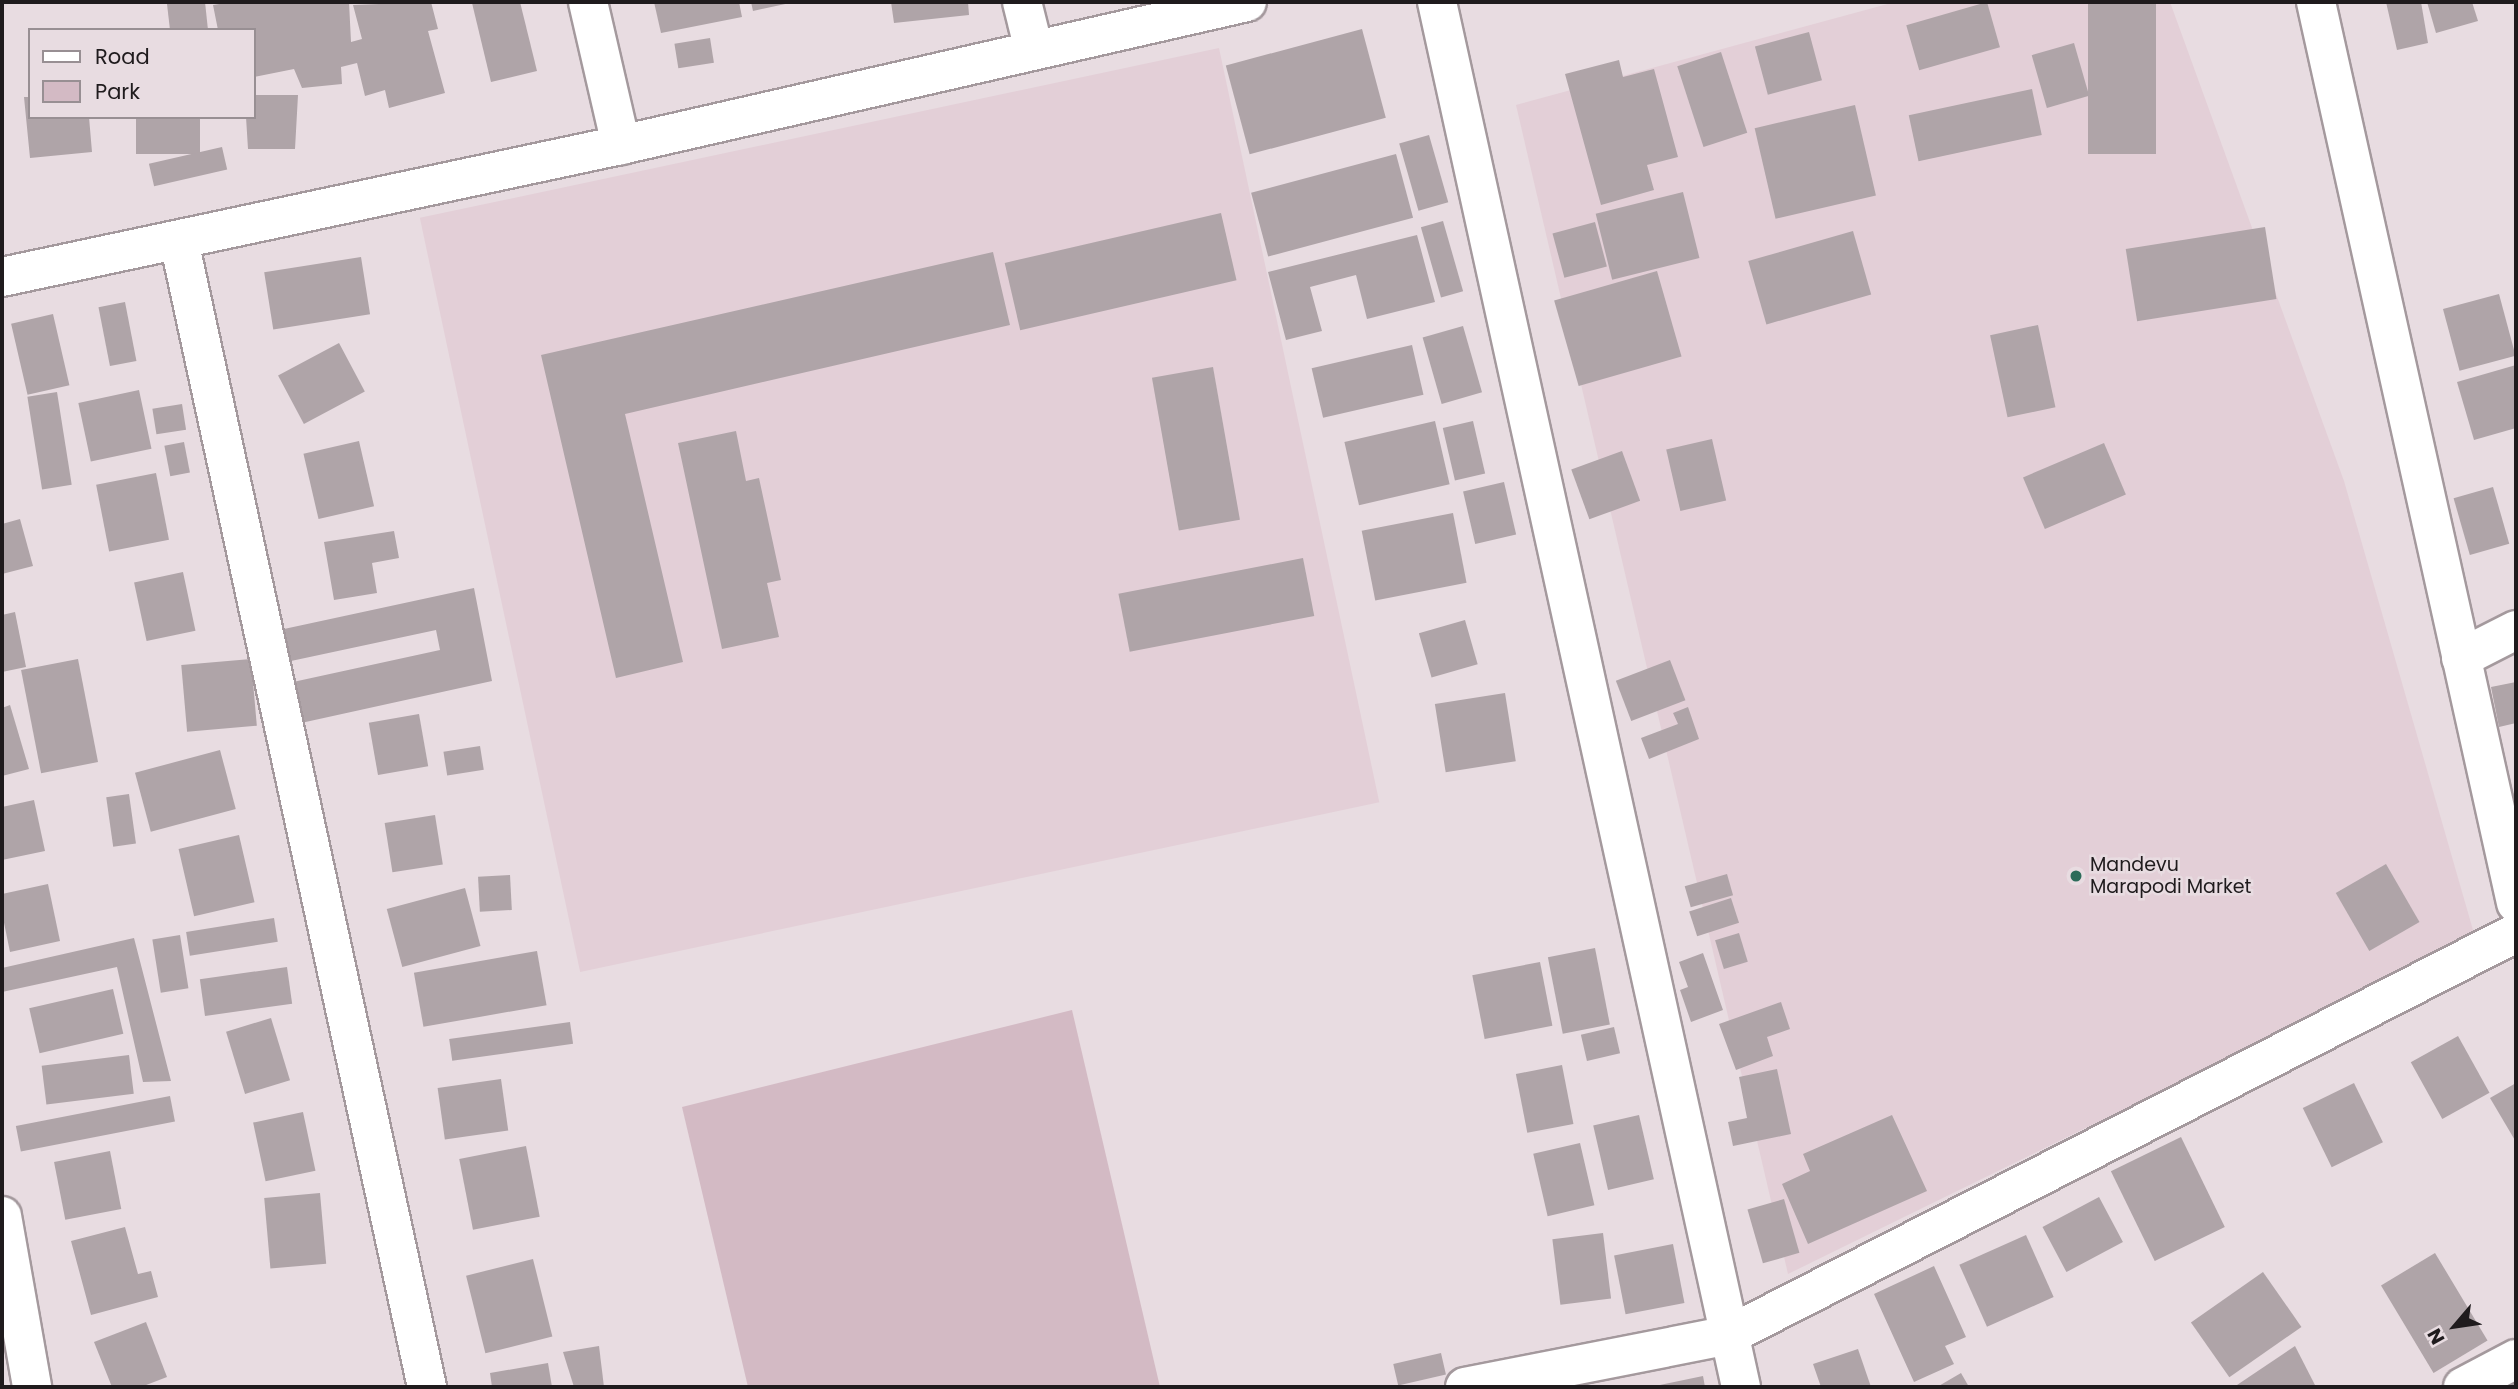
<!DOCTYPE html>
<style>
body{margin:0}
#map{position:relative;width:2518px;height:1389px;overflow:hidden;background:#e8dce1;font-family:Poppins,sans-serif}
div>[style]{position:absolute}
.built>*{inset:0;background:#e3cfd7;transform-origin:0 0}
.green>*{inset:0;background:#d3bac4}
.building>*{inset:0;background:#afa4a8;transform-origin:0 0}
.roads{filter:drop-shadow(2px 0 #a4999d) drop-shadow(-2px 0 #a4999d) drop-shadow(0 2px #a4999d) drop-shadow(0 -2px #a4999d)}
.minor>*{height:38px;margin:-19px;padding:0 19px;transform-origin:19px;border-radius:19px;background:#fff}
.dots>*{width:19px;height:19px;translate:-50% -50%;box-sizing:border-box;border:4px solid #e8dce1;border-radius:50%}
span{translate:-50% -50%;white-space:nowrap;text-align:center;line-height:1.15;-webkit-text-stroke:5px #e8dce1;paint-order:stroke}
.poi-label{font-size:19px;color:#1f1b1d}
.left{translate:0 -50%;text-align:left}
.frame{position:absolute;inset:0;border:4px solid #1f1b1d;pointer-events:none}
.legend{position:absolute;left:28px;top:28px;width:228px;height:91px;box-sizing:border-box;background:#e8dce1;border:2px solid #988f93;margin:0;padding:9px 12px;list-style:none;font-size:21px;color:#1f1b1d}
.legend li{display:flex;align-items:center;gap:14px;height:35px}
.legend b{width:35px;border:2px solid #988f93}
.north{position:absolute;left:2420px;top:1291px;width:70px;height:70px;-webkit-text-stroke:5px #e8dce1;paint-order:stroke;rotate:241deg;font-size:19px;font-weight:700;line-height:28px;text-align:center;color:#1f1b1d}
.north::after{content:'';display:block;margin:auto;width:24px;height:32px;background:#1f1b1d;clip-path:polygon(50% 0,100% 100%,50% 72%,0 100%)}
</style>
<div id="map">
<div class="built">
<div style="clip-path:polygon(1895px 2px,2170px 2px,2344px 481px,2475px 937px,1788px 1274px,1516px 105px)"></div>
<div style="left:1219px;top:48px;width:771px;height:817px;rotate:78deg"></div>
</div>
<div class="green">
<div style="clip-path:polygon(1072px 1010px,1160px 1387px,748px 1387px,682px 1107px)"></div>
</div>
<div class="building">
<div style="clip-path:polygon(177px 2px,205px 2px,208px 30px,170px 30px,167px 4px)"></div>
<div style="clip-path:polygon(232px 2px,349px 2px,351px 42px,362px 39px,353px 5px,431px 2px,438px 29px,428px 31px,445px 93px,389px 108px,385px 90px,365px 96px,357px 63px,341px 67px,342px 84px,302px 88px,294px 69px,254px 77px,254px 30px,218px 30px,213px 5px)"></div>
<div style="clip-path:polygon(479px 2px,520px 2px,537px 71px,491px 82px,472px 3px)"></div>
<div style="clip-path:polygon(654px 2px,739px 2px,742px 17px,661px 33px)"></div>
<div style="clip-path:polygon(751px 2px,790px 2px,790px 3px,753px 11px)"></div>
<div style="clip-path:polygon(891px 2px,968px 2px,969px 15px,894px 23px)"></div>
<div style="left:1987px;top:2px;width:47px;height:84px;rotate:74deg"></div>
<div style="left:2088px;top:2px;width:68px;height:152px"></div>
<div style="clip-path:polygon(2386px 2px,2421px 2px,2428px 43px,2397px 50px)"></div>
<div style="clip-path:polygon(2427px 2px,2472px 2px,2478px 21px,2436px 33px)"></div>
<div style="left:1362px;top:29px;width:92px;height:141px;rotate:75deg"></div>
<div style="left:1809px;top:32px;width:50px;height:56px;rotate:75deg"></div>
<div style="left:710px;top:38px;width:25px;height:36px;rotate:81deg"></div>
<div style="left:2074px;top:43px;width:55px;height:44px;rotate:74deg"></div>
<div style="left:1721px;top:52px;width:85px;height:46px;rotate:72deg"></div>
<div style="clip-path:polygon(1619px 60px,1623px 77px,1654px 69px,1678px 157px,1647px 165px,1654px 190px,1601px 205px,1565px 74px)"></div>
<div style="left:2032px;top:89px;width:47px;height:126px;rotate:78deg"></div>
<div style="clip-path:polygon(254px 95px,298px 95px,295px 149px,248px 149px,246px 117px,254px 117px)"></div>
<div style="clip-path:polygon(24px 97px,30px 97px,30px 117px,89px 117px,92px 152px,30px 158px)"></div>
<div style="left:1855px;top:105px;width:93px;height:103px;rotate:77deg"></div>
<div style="left:136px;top:117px;width:64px;height:37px"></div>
<div style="left:1429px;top:135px;width:70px;height:31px;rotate:74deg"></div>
<div style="left:222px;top:147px;width:23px;height:75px;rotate:77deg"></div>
<div style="left:1396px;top:154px;width:66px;height:150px;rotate:75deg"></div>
<div style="left:1683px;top:192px;width:68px;height:90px;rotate:76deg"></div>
<div style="left:1221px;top:213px;width:69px;height:222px;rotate:77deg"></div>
<div style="left:1443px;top:221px;width:73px;height:23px;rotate:74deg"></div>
<div style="left:1595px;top:222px;width:46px;height:44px;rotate:75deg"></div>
<div style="left:2265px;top:227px;width:73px;height:141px;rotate:81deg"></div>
<div style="left:1853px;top:231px;width:66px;height:109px;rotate:74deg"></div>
<div style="clip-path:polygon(1417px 235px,1435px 302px,1367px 319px,1356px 275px,1310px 287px,1322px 331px,1286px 340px,1268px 272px)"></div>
<div style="clip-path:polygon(993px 252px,1010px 325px,625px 414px,683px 662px,616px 678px,541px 355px)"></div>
<div style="left:361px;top:257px;width:58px;height:98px;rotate:81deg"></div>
<div style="left:1657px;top:271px;width:89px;height:107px;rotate:74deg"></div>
<div style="left:2499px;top:294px;width:64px;height:58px;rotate:75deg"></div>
<div style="left:125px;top:302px;width:60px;height:27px;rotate:79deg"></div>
<div style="left:53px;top:314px;width:73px;height:43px;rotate:77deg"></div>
<div style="left:2038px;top:325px;width:84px;height:49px;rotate:78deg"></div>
<div style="left:1463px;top:326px;width:69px;height:42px;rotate:74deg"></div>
<div style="left:339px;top:343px;width:55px;height:69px;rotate:62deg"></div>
<div style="left:1412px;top:345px;width:51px;height:103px;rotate:77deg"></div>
<div style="clip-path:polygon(2516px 365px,2516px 428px,2474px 440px,2457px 382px)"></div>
<div style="left:1213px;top:367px;width:155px;height:62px;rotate:80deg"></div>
<div style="left:139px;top:390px;width:60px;height:62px;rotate:78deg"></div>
<div style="left:57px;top:392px;width:94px;height:30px;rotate:81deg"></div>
<div style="left:182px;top:404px;width:26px;height:30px;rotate:81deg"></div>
<div style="left:1435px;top:421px;width:65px;height:93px;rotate:77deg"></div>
<div style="left:1473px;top:421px;width:54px;height:31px;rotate:77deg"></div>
<div style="clip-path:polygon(736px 431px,746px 481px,759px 478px,781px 580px,767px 583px,779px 637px,722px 649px,678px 443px)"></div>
<div style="left:1712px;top:439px;width:63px;height:47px;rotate:77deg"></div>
<div style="left:359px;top:441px;width:67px;height:57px;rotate:77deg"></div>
<div style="left:184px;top:442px;width:31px;height:20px;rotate:79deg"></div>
<div style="left:2104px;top:443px;width:56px;height:88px;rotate:67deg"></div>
<div style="left:1622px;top:451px;width:53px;height:54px;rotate:70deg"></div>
<div style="left:156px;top:473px;width:68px;height:61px;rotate:79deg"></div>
<div style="left:1504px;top:482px;width:54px;height:42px;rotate:77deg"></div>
<div style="left:2493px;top:487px;width:59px;height:41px;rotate:74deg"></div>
<div style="left:1453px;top:513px;width:71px;height:93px;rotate:79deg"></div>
<div style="clip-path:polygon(20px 519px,33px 566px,2px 574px,2px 524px)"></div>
<div style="clip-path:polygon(394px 531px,399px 558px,372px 563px,377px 593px,334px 600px,324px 542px)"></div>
<div style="left:1303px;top:558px;width:59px;height:188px;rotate:79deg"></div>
<div style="left:183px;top:572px;width:60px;height:50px;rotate:78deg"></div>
<div style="clip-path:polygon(474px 588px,492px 681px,301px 723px,293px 682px,440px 650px,436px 630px,291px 661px,284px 629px)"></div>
<div style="clip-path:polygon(15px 612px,26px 667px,2px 672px,2px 615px)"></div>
<div style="left:1465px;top:620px;width:46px;height:48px;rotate:74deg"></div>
<div style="left:78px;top:659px;width:105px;height:58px;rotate:79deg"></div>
<div style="left:251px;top:659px;width:67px;height:70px;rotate:85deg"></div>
<div style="left:1670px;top:660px;width:43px;height:58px;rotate:69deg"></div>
<div style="clip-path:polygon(2516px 682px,2516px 723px,2499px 727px,2491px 687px)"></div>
<div style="left:1505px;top:693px;width:69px;height:71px;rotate:81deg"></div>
<div style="clip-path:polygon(10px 705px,29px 769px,2px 776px,2px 708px)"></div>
<div style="clip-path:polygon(1688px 707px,1699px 739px,1649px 759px,1641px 738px,1678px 724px,1673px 713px)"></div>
<div style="left:419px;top:714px;width:53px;height:51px;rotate:80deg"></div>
<div style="left:480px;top:746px;width:24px;height:37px;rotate:81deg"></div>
<div style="left:220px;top:750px;width:61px;height:88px;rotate:75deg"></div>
<div style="left:129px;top:794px;width:50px;height:23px;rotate:82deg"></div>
<div style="clip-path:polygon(34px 800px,45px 851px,2px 860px,2px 807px)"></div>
<div style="left:435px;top:815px;width:50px;height:51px;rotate:81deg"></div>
<div style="left:239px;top:835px;width:69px;height:62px;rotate:77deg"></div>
<div style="left:2386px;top:864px;width:67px;height:58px;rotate:60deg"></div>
<div style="left:1727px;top:874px;width:22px;height:44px;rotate:74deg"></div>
<div style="left:510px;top:875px;width:35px;height:32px;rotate:87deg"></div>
<div style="clip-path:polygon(48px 884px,60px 941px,10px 952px,2px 913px,2px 894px)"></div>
<div style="left:465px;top:888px;width:60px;height:81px;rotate:75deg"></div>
<div style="left:1731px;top:898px;width:26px;height:44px;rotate:72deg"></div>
<div style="left:274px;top:918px;width:24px;height:89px;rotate:81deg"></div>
<div style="left:1739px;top:933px;width:30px;height:25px;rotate:73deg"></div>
<div style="left:180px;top:935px;width:54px;height:28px;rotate:81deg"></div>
<div style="clip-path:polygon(134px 938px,171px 1081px,143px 1082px,117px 967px,2px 992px,2px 968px)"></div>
<div style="left:1595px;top:948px;width:78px;height:48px;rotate:79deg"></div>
<div style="left:537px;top:951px;width:55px;height:125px;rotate:80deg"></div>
<div style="clip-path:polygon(1703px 953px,1723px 1010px,1691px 1022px,1680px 990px,1688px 987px,1679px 962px)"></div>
<div style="left:1540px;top:962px;width:65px;height:69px;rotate:79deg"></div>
<div style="left:287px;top:967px;width:37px;height:88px;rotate:82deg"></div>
<div style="left:113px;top:989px;width:46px;height:86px;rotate:77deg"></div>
<div style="clip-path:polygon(1781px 1002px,1790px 1029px,1767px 1037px,1773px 1056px,1736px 1070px,1719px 1024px)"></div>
<div style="left:271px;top:1018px;width:65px;height:47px;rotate:73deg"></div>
<div style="left:570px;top:1022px;width:22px;height:122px;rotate:82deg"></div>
<div style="left:1614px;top:1027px;width:27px;height:34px;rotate:77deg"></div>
<div style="left:2458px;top:1036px;width:65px;height:54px;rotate:61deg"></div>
<div style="left:129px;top:1055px;width:39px;height:88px;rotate:83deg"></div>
<div style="left:1562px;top:1065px;width:60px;height:47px;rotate:79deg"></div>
<div style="clip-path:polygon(1777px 1069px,1791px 1134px,1733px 1146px,1728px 1122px,1747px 1118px,1739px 1077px)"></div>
<div style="left:501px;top:1079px;width:52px;height:64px;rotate:82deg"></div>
<div style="left:2354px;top:1083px;width:66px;height:57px;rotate:64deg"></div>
<div style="clip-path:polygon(2516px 1083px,2516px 1142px,2490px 1098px)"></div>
<div style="left:170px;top:1096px;width:26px;height:157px;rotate:79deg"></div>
<div style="left:303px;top:1112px;width:60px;height:51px;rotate:78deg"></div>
<div style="left:1639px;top:1115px;width:66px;height:47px;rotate:77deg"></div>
<div style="clip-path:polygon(1892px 1115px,1927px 1191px,1808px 1244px,1782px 1184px,1810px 1171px,1803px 1154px)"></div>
<div style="left:2181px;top:1137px;width:100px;height:78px;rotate:64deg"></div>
<div style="left:1580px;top:1143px;width:64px;height:48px;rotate:77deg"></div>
<div style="left:526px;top:1146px;width:72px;height:68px;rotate:79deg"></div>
<div style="left:110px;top:1151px;width:59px;height:57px;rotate:79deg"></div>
<div style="left:320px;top:1193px;width:71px;height:56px;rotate:85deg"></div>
<div style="left:2099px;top:1197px;width:51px;height:64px;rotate:62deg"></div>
<div style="left:1784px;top:1199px;width:56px;height:38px;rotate:74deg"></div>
<div style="clip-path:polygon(125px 1227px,138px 1274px,151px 1271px,158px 1297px,91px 1315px,71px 1241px)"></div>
<div style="left:1603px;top:1233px;width:66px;height:51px;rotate:83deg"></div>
<div style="left:2026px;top:1235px;width:68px;height:73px;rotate:66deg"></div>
<div style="left:1673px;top:1244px;width:60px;height:60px;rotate:79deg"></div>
<div style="left:2435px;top:1253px;width:102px;height:63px;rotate:59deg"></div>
<div style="left:533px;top:1259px;width:80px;height:69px;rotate:76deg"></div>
<div style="clip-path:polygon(1934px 1266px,1966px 1337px,1945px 1346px,1954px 1364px,1914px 1382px,1874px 1294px)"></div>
<div style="left:2263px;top:1272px;width:67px;height:88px;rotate:55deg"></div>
<div style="clip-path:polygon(146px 1322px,167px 1377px,141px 1387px,112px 1387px,94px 1342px)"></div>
<div style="clip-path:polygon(599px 1346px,604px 1387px,574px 1387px,563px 1352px)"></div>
<div style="clip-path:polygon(2295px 1346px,2316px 1387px,2234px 1387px)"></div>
<div style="clip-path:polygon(1858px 1349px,1871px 1387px,1821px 1387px,1813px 1364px)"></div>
<div style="left:1441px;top:1353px;width:22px;height:49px;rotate:77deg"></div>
<div style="clip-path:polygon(548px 1363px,552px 1387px,492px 1387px,490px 1373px)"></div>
<div style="clip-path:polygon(1961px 1373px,1969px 1387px,1937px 1387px)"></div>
<div style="clip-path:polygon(1703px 1376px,1705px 1387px,1655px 1387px,1655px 1386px)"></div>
</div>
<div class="roads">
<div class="minor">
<div style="left:588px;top:2px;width:147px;rotate:77deg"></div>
<div style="left:1022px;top:2px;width:49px;rotate:76deg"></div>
<div style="left:1437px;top:2px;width:1418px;rotate:77.62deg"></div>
<div style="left:2316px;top:2px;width:923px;rotate:77.48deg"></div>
<div style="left:179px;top:241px;width:1173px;rotate:77.79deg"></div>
<div style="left:2px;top:277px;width:633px;rotate:-12.04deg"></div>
<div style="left:621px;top:145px;width:642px;rotate:-12.87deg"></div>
<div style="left:2461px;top:658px;width:62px;rotate:-27deg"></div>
<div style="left:2px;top:1216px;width:174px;rotate:80deg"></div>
<div style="left:1465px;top:1387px;width:269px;rotate:-11.1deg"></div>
<div style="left:1729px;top:1335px;width:884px;rotate:-27.06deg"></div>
<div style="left:2463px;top:1387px;width:60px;rotate:-27.8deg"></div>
</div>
</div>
<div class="dots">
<div style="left:2076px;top:876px;background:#2c6b59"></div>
</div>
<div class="poi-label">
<span class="left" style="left:2090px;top:876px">Mandevu<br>Marapodi Market</span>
</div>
<div class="frame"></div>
<ul class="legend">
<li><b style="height:9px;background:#fff"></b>Road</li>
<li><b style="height:19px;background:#d3bac4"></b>Park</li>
</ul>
<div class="north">N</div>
</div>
